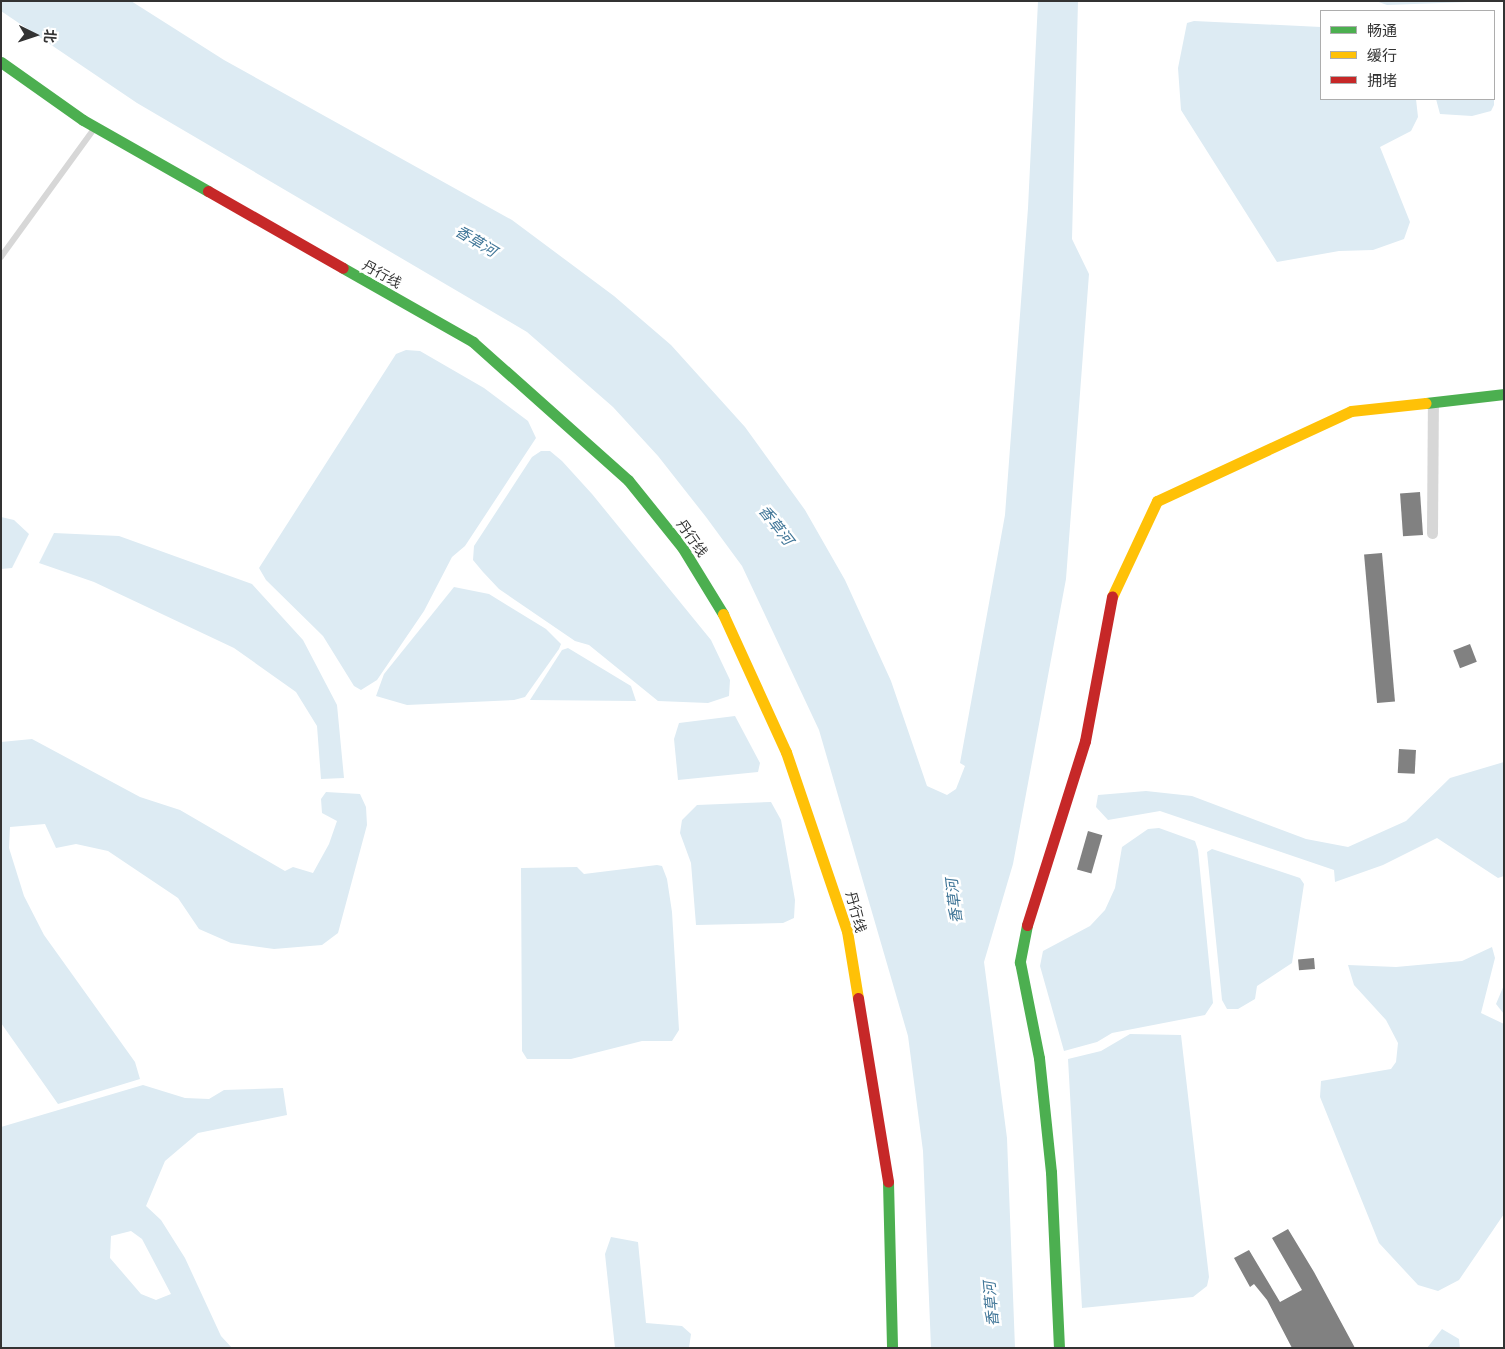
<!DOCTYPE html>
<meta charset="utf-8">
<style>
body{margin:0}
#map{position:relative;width:1505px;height:1349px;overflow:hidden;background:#fff;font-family:"Noto Sans","Noto Sans SC",sans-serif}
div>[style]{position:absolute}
.water>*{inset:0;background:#ddebf3}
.building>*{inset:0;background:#818181;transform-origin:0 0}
.lane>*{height:5.5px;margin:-2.75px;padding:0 2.75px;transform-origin:2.75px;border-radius:2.75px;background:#d7d7d7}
.street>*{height:11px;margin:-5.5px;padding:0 5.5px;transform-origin:5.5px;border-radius:5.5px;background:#d7d7d7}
.fast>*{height:11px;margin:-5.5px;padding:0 5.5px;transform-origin:5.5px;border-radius:5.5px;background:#4caf50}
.slow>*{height:11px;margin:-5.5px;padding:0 5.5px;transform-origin:5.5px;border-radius:5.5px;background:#ffc107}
.jam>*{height:11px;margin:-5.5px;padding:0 5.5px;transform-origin:5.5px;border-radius:5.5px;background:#c62828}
span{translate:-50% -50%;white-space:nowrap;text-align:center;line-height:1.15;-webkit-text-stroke:5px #fff;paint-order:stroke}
.street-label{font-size:14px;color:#333}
.water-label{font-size:15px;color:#3f7597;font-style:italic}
.frame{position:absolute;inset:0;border:2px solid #333;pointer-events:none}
.legend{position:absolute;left:1320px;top:10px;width:175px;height:90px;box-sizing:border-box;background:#fff;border:1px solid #adadad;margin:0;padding:6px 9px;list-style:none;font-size:15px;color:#333}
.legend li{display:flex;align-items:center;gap:10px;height:25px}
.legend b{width:25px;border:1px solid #adadad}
.north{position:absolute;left:10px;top:10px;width:50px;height:50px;-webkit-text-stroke:4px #fff;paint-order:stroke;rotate:94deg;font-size:14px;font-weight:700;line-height:20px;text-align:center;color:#333}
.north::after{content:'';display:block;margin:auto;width:18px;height:22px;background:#333;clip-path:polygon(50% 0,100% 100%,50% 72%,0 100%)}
</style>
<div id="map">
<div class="water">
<div style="clip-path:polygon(1px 1px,131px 1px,224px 60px,512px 220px,614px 296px,671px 345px,745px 427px,805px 510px,845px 580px,891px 681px,927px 786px,947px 795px,956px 789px,965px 766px,960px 763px,1005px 515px,1028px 208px,1038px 1px,1078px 1px,1072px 239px,1089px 274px,1066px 579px,1013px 864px,984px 962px,1007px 1138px,1015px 1348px,931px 1348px,923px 1151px,908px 1036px,819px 730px,742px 566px,706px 517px,658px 456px,613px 407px,527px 332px,137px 103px,1px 11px)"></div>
<div style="clip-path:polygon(1376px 1px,1495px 1px,1387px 5px)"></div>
<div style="clip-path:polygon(1194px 21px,1321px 27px,1321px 99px,1416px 99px,1418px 117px,1411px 131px,1380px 147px,1410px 222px,1404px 239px,1373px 250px,1339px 251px,1277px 262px,1181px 110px,1178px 68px,1187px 23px)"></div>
<div style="clip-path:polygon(1494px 96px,1494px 105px,1491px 111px,1472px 116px,1440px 114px,1436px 99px)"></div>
<div style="clip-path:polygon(406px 350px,420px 351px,484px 388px,528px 421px,536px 438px,465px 546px,452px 557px,424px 611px,377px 680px,361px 690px,354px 686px,323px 636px,266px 580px,259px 568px,396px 354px)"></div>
<div style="clip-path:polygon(541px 451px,550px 451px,562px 461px,592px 494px,711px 640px,730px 680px,729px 696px,708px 703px,658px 701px,589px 645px,575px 641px,499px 589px,483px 572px,473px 560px,474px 546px,532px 457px)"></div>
<div style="clip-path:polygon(1px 517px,14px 520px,29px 534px,12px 568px,1px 569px)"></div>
<div style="clip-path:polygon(54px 533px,119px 536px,252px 584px,303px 640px,337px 705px,344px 778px,321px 779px,317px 726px,296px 692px,234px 648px,94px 582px,39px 563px)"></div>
<div style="clip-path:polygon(454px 587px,489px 594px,546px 629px,561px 644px,559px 649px,525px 697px,514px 700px,407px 705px,376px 696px,384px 674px)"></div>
<div style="clip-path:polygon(568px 648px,631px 686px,636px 701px,530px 700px,562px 650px)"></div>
<div style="clip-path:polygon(735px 716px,760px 763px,758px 772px,678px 780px,674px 739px,679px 723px)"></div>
<div style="clip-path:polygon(32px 739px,140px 797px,180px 810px,285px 871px,293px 867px,313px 873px,329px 844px,337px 821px,322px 813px,321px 799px,326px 792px,360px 794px,366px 807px,367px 825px,338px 933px,322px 945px,274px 949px,231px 943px,199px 929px,178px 898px,108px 851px,76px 844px,56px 848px,45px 824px,10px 827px,9px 848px,24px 896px,44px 935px,135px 1062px,140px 1079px,58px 1104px,1px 1023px,1px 742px)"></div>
<div style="clip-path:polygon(1504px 762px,1504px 876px,1498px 878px,1437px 838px,1383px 865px,1335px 882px,1334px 870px,1160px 811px,1108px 820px,1096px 807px,1098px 795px,1146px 791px,1192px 796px,1306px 839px,1348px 847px,1406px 821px,1450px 778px)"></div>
<div style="clip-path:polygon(771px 802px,781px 820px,795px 900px,794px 918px,783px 923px,696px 925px,691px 863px,680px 833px,682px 820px,697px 805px)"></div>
<div style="clip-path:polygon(1159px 828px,1195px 841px,1198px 850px,1213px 1003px,1205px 1015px,1112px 1033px,1097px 1042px,1064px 1051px,1040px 966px,1043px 951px,1090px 926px,1105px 910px,1115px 888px,1122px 847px,1148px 829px)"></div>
<div style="clip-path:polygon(1212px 849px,1300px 878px,1304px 884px,1292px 963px,1257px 986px,1255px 999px,1238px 1009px,1227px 1009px,1222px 1000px,1207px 852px)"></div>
<div style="clip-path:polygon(657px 865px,662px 866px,667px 879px,672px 912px,679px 1030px,672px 1041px,642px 1041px,571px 1059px,527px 1059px,522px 1051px,521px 868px,577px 867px,584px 874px)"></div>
<div style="clip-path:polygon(1492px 947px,1495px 958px,1481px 1013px,1504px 1024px,1504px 1214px,1459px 1280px,1438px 1291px,1418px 1285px,1379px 1243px,1320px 1097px,1321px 1081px,1391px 1069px,1396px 1062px,1398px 1043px,1386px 1020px,1354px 985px,1348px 965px,1396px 967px,1462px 961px)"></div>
<div style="clip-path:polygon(1504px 985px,1504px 1014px,1496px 1004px)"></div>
<div style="clip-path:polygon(1130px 1034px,1181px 1035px,1209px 1277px,1207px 1286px,1193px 1297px,1082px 1308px,1068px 1059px,1101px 1051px)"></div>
<div style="clip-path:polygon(evenodd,143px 1085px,185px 1098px,209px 1099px,224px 1090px,283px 1088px,287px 1115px,198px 1133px,165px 1161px,146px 1206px,161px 1220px,185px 1258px,221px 1336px,232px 1348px,1px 1348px,1px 1127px,143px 1085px,131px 1231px,142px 1239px,171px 1294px,156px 1300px,141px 1294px,110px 1258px,111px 1236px,131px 1231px)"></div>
<div style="clip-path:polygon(611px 1237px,638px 1242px,646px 1323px,682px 1326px,691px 1334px,689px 1348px,615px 1348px,605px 1254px)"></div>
<div style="clip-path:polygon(1442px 1329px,1459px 1339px,1460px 1348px,1427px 1348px)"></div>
</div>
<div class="building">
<div style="left:1420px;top:492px;width:43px;height:20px;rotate:86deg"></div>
<div style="left:1382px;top:553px;width:149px;height:18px;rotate:85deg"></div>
<div style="left:1470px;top:644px;width:19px;height:18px;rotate:69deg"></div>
<div style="left:1399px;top:749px;width:17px;height:24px;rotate:3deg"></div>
<div style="left:1088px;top:831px;width:15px;height:40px;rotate:16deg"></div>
<div style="left:1314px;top:958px;width:11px;height:16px;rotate:85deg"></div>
<div style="clip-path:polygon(1288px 1229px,1314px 1272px,1355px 1348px,1292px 1348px,1267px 1300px,1254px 1284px,1250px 1287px,1234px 1258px,1249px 1250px,1280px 1302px,1302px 1290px,1272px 1238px)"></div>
</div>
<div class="lane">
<div style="left:1px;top:257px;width:158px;rotate:-54deg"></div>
</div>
<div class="street">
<div style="left:1432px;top:533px;width:130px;rotate:-89.6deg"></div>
</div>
<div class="fast">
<div style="left:1px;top:62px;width:100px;rotate:35.3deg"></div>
<div style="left:83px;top:120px;width:144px;rotate:29.6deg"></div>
<div style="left:343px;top:268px;width:150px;rotate:29.6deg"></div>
<div style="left:473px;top:342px;width:208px;rotate:41.7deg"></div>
<div style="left:628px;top:480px;width:86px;rotate:51.1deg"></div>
<div style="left:682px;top:547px;width:79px;rotate:58.5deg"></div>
<div style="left:1426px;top:403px;width:79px;rotate:-6.6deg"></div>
<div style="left:1027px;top:925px;width:38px;rotate:101deg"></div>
<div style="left:1020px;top:962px;width:98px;rotate:78.8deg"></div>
<div style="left:1039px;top:1058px;width:115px;rotate:84deg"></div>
<div style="left:1051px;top:1172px;width:176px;rotate:87.4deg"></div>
<div style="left:888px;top:1182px;width:166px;rotate:88.6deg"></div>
</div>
<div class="slow">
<div style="left:1112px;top:597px;width:106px;rotate:-64.9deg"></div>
<div style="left:1157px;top:501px;width:214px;rotate:-24.9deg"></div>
<div style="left:1351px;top:411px;width:75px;rotate:-6.1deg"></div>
<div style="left:723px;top:614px;width:152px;rotate:65.5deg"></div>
<div style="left:786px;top:752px;width:189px;rotate:71.2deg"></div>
<div style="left:847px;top:931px;width:68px;rotate:80.7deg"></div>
</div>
<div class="jam">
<div style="left:208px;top:191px;width:155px;rotate:29.7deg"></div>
<div style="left:1027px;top:925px;width:193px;rotate:-72.5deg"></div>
<div style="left:1085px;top:741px;width:147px;rotate:-79.4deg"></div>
<div style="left:858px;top:998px;width:186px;rotate:80.7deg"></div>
</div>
<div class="street-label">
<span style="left:382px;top:274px;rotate:29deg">丹行线</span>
<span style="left:692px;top:538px;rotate:55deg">丹行线</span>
<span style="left:856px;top:912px;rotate:75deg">丹行线</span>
</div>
<div class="water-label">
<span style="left:476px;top:241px;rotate:31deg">香草河</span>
<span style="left:776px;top:525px;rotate:52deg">香草河</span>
<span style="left:954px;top:901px;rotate:-97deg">香草河</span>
<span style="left:991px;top:1304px;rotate:-95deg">香草河</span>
</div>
<div class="frame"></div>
<ul class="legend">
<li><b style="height:6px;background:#4caf50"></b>畅通</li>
<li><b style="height:6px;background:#ffc107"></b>缓行</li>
<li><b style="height:6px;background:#c62828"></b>拥堵</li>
</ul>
<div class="north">北</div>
</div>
